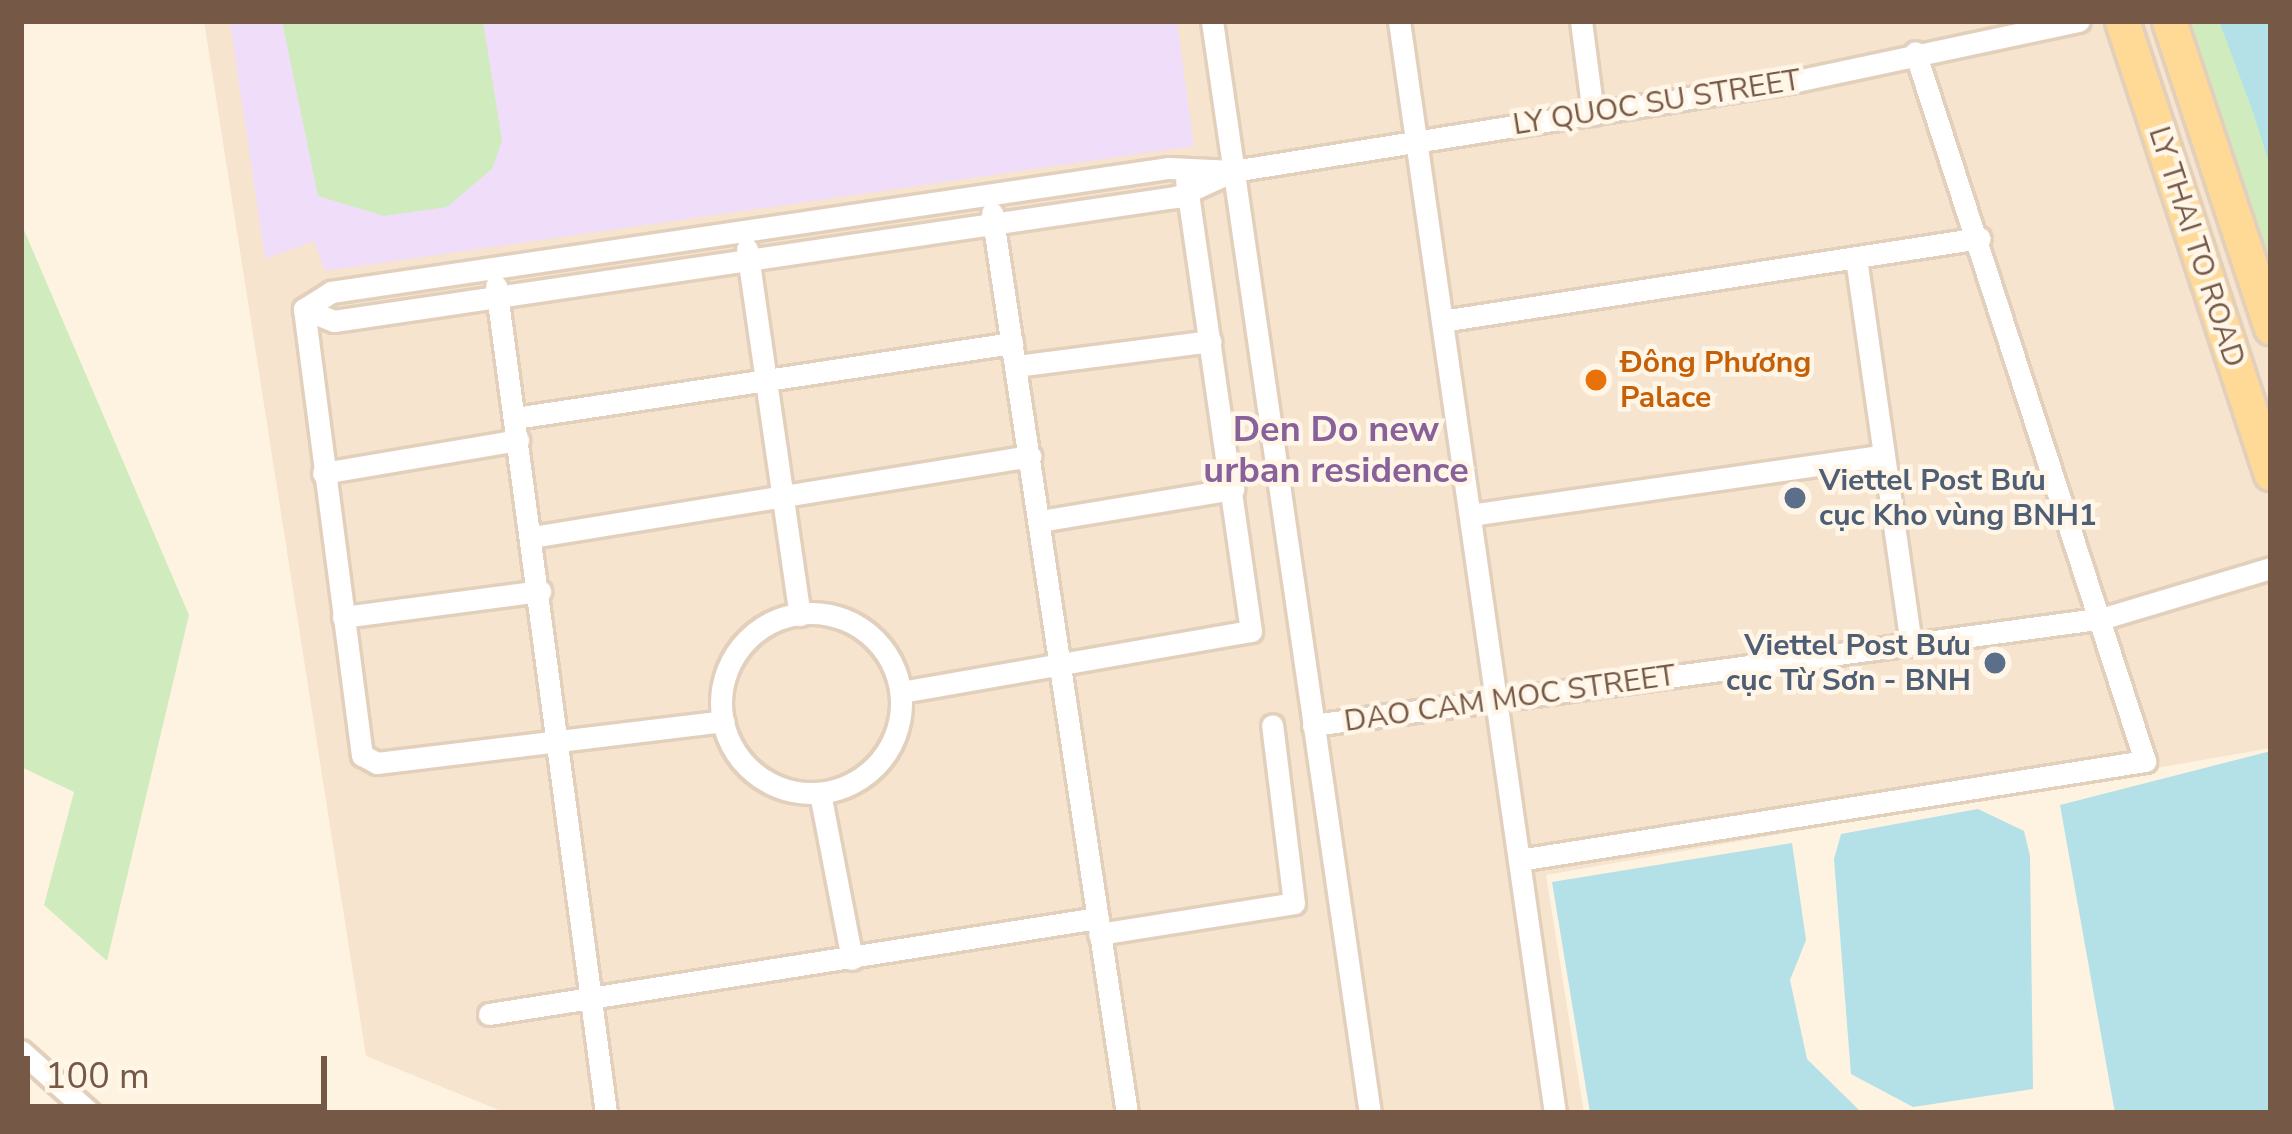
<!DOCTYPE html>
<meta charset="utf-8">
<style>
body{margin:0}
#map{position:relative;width:2292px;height:1134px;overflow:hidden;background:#fef3e0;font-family:"Nunito Sans",sans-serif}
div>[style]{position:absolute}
.residential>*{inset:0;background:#f6e4ce}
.education>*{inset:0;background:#f0ddfa}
.green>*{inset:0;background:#d0ecbe}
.water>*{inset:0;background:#b4e0e8}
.roads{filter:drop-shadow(3px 0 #e2cfbc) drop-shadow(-3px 0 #e2cfbc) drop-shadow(0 3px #e2cfbc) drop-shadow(0 -3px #e2cfbc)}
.street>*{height:21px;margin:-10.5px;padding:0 10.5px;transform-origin:10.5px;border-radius:10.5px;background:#fff}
.street>.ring{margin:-10.5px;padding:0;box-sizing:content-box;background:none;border:21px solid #fff;border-radius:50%}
.primary>*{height:33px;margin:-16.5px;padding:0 16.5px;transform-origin:16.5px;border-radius:16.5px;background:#ffda96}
.dots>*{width:33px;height:33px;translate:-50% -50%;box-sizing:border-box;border:6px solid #fff6e8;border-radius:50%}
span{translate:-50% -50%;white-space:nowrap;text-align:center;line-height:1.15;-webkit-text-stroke:9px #fff6e8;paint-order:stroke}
.street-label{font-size:30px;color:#765846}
.food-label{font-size:30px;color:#c56008;font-weight:700}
.left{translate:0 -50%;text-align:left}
.service-label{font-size:30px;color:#4e5e75;font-weight:700}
.right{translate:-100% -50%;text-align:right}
.quarter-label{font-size:36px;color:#88619a;font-weight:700}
.frame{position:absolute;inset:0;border:24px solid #765846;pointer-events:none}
.scale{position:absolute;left:24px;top:1056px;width:303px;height:54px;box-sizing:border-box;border:6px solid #765846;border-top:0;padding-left:15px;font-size:36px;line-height:42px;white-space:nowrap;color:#765846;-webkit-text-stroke:9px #fff6e8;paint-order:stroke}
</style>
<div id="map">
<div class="residential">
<div style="clip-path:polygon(204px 21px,2271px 21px,2271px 748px,1546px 875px,1584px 1113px,506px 1113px,366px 1056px)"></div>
</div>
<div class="education">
<div style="clip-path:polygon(230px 21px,1177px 21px,1194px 146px,325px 271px,314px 241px,265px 259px)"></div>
</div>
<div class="green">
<div style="clip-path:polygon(282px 21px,483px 21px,502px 141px,492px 169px,447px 207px,384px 216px,318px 196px)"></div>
<div style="clip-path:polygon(2186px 21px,2271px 21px,2271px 280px)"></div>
<div style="clip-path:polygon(21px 223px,189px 615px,107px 961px,44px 905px,74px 792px,21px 767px)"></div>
</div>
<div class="water">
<div style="clip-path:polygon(2219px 21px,2271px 21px,2271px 169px,2253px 112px)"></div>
<div style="clip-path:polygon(2271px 751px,2271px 1113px,2115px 1113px,2060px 805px)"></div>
<div style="clip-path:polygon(1978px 809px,2024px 831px,2030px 856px,2033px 1089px,1913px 1107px,1851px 1074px,1834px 859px,1841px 834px)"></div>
<div style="clip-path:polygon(1792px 843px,1806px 940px,1790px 980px,1807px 1059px,1862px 1113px,1590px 1113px,1552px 882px)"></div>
</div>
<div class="roads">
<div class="street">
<div style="left:1212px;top:21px;width:1103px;rotate:81.77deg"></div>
<div style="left:1399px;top:21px;width:1103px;rotate:81.87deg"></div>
<div style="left:1581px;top:21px;width:94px;rotate:82.6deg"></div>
<div style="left:992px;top:213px;width:910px;rotate:81.47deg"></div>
<div style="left:747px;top:249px;width:370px;rotate:81.8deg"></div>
<div style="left:1856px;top:258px;width:390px;rotate:81.9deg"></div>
<div style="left:496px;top:286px;width:834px;rotate:82.42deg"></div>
<div style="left:304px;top:309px;width:32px;rotate:-32deg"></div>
<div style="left:331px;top:292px;width:847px;rotate:-8.42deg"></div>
<div style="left:1169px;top:168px;width:64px;rotate:2.7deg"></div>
<div style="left:1233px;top:171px;width:570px;rotate:-9.08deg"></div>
<div style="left:1796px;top:81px;width:289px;rotate:-12deg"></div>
<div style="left:304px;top:309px;width:32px;rotate:22deg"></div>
<div style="left:334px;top:321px;width:851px;rotate:-8.38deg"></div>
<div style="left:1176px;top:197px;width:58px;rotate:-24.4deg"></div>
<div style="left:304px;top:309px;width:450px;rotate:82.6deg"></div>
<div style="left:362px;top:755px;width:17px;rotate:28deg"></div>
<div style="left:377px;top:763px;width:349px;rotate:-6.9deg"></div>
<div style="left:1442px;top:321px;width:544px;rotate:-8.77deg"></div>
<div style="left:1016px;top:366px;width:196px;rotate:-7.3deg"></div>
<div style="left:515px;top:418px;width:503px;rotate:-8.58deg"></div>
<div style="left:323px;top:473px;width:198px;rotate:-9.6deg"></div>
<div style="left:1470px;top:515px;width:418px;rotate:-8.2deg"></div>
<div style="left:1040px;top:521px;width:196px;rotate:-9.4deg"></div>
<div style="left:532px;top:537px;width:505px;rotate:-9.24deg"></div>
<div class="ring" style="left:721px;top:613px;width:159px;height:159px"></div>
<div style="left:343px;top:617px;width:199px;rotate:-7.5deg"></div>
<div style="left:901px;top:692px;width:355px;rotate:-9.9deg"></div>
<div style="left:1251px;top:631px;width:455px;rotate:-98.2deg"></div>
<div style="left:1313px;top:725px;width:798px;rotate:-7.7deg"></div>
<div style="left:2104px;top:618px;width:174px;rotate:-16.7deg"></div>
<div style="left:820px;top:793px;width:169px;rotate:79.1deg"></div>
<div style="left:1519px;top:860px;width:634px;rotate:-8.99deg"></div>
<div style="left:2145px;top:761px;width:745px;rotate:-107.97deg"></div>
<div style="left:1099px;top:934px;width:197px;rotate:-9deg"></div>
<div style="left:1294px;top:903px;width:179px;rotate:-97deg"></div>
<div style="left:489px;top:1014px;width:616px;rotate:-8.97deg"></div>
<div style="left:21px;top:1051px;width:93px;rotate:41.9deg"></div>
</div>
<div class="primary">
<div style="left:2122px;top:21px;width:476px;rotate:71.8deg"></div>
<div style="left:2169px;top:21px;width:323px;rotate:71.6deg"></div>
</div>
</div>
<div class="dots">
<div style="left:1596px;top:380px;background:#e8710a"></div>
<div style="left:1795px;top:498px;background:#5c6f8a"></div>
<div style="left:1995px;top:663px;background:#5c6f8a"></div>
</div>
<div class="street-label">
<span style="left:1657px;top:103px;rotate:-9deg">LY QUOC SU STREET</span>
<span style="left:2196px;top:247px;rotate:72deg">LY THAI TO ROAD</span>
<span style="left:1510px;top:699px;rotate:-8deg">DAO CAM MOC STREET</span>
</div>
<div class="food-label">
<span class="left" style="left:1620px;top:380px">Đông Phương<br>Palace</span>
</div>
<div class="service-label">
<span class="left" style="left:1819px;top:498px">Viettel Post Bưu<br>cục Kho vùng BNH1</span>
<span class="right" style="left:1971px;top:663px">Viettel Post Bưu<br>cục Từ Sơn - BNH</span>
</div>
<div class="quarter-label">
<span style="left:1336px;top:450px">Den Do new<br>urban residence</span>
</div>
<div class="frame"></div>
<div class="scale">100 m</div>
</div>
